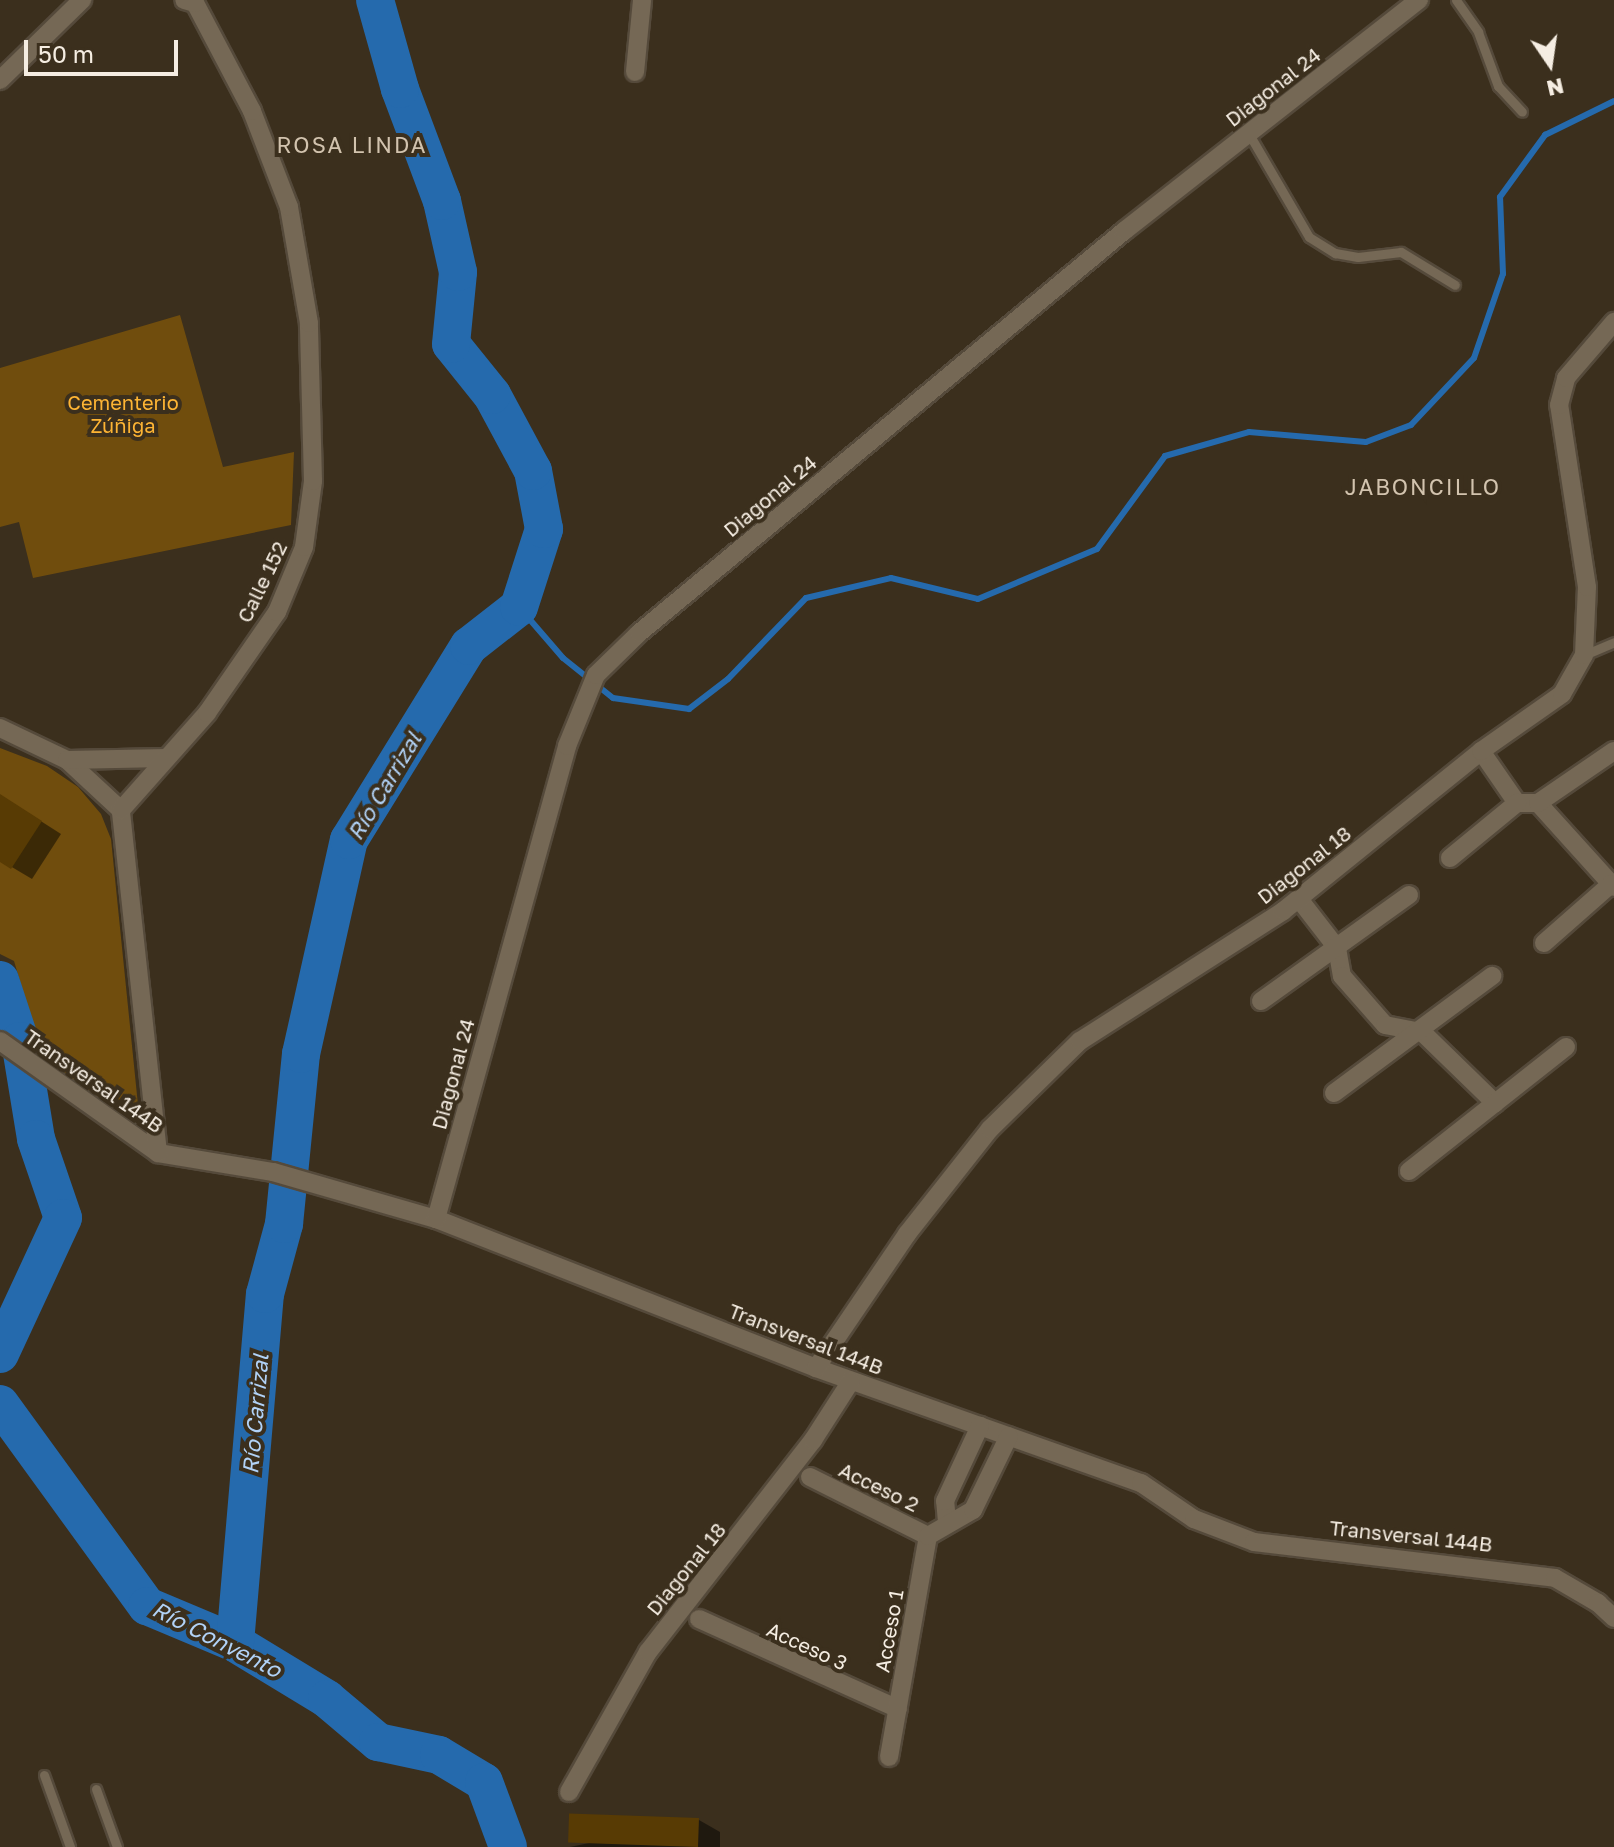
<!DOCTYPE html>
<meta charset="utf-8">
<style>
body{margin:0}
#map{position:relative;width:1614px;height:1847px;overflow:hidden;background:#3b2f1d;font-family:"Golos Text",sans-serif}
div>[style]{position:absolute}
.green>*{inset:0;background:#704d0d}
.shadow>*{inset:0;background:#0007}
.stream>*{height:6px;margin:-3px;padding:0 3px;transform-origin:3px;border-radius:3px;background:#256aad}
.river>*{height:38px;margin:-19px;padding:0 19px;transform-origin:19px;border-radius:19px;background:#256aad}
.building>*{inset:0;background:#583b04;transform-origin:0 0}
.roads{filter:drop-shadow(2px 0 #554a3b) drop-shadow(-2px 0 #554a3b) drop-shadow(0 2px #554a3b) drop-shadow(0 -2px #554a3b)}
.lane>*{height:9px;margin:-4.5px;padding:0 4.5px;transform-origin:4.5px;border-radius:4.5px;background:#756855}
.street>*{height:18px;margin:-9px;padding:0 9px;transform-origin:9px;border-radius:9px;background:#756855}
span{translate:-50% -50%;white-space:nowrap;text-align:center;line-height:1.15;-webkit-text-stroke:8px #3b2f1d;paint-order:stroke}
.street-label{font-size:20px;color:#f5ede2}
.park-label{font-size:20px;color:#fdb434}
.neighbourhood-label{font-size:22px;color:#d2c3ae;letter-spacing:2px}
.water-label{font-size:22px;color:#b1d2f7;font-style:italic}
.north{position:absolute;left:1510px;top:24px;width:80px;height:80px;-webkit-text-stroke:6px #3b2f1d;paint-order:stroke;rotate:167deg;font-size:22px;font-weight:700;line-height:32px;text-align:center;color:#f5ede2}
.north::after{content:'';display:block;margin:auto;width:28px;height:36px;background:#f5ede2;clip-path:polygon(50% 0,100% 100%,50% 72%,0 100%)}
.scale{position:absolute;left:24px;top:40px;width:154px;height:36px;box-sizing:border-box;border:4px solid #f5ede2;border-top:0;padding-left:10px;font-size:24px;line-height:28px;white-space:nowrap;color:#f5ede2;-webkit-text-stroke:6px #3b2f1d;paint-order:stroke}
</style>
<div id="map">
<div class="green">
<div style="clip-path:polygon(180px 315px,223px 467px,294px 452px,291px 525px,33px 578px,19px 522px,0 527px,0 368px)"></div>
<div style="clip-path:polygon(0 748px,47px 766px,78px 787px,101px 814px,111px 839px,138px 1105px,132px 1120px,116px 1118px,43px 1058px,14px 961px,0 954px)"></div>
</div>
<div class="shadow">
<div style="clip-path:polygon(0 795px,61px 834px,32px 879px,0 860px)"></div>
<div style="clip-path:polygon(699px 1820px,720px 1832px,720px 1847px,570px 1847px)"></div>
</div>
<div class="stream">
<div style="left:519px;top:607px;width:67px;rotate:49.2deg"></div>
<div style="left:563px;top:658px;width:64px;rotate:38.7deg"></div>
<div style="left:613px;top:698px;width:77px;rotate:8.2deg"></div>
<div style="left:689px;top:709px;width:49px;rotate:-37.6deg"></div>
<div style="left:728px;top:679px;width:112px;rotate:-46.1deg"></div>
<div style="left:806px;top:598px;width:87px;rotate:-13.2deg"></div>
<div style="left:891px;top:578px;width:89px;rotate:13.6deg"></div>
<div style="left:978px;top:599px;width:129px;rotate:-22.8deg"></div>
<div style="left:1097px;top:549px;width:115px;rotate:-53.8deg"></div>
<div style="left:1165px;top:456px;width:87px;rotate:-15.9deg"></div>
<div style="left:1249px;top:432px;width:117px;rotate:4.9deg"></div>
<div style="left:1366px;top:442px;width:48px;rotate:-20.7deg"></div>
<div style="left:1411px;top:425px;width:92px;rotate:-46.8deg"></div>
<div style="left:1474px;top:358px;width:89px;rotate:-71deg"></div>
<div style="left:1503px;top:274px;width:77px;rotate:-92.2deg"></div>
<div style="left:1500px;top:197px;width:77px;rotate:-54deg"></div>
<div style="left:1545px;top:135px;width:77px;rotate:-26.2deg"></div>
</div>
<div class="river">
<div style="left:0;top:980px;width:64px;rotate:71.8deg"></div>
<div style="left:20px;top:1041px;width:99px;rotate:80.7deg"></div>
<div style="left:36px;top:1139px;width:83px;rotate:71.1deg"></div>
<div style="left:63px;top:1218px;width:150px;rotate:114.9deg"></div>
<div style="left:0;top:1404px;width:250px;rotate:54deg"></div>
<div style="left:147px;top:1606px;width:95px;rotate:22.8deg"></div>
<div style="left:235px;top:1643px;width:108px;rotate:31.3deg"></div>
<div style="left:327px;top:1699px;width:67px;rotate:40.1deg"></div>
<div style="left:378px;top:1742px;width:62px;rotate:12deg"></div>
<div style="left:439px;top:1755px;width:52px;rotate:31deg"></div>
<div style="left:484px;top:1782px;width:69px;rotate:69.7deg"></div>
<div style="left:235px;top:1643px;width:350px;rotate:-85.1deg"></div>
<div style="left:265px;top:1294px;width:73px;rotate:-74.8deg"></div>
<div style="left:284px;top:1224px;width:171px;rotate:-84.3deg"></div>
<div style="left:301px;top:1054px;width:219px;rotate:-77.4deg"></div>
<div style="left:349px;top:840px;width:228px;rotate:-58.3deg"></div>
<div style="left:469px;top:646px;width:63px;rotate:-38deg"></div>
<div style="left:519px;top:607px;width:82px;rotate:-72.2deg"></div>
<div style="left:544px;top:529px;width:59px;rotate:-100.7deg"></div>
<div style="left:533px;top:471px;width:86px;rotate:-118.3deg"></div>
<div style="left:492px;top:395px;width:65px;rotate:-128.8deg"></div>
<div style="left:451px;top:344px;width:72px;rotate:-84.4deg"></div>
<div style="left:458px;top:272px;width:73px;rotate:-102.7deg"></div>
<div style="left:442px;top:201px;width:120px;rotate:-110.6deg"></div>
<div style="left:400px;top:89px;width:92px;rotate:-105.7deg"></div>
</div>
<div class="building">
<div style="clip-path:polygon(0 794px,42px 821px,11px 869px,0 862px)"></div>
<div style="left:699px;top:1818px;width:29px;height:130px;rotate:92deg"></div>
</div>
<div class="roads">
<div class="lane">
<div style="left:1456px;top:0;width:39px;rotate:55deg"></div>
<div style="left:1478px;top:32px;width:58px;rotate:69.7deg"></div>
<div style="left:1498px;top:86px;width:35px;rotate:47deg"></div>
<div style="left:1249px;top:134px;width:119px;rotate:59.8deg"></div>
<div style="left:1309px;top:237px;width:31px;rotate:32deg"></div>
<div style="left:1335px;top:253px;width:23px;rotate:10deg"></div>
<div style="left:1358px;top:257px;width:43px;rotate:-6.6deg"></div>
<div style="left:1401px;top:252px;width:63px;rotate:31.4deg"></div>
<div style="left:1584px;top:655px;width:33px;rotate:-23deg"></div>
<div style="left:44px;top:1775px;width:77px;rotate:70.1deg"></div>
<div style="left:96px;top:1789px;width:62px;rotate:70.1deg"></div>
</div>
<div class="street">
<div style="left:635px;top:72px;width:72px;rotate:-84.4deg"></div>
<div style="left:0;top:80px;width:115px;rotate:-44.3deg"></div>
<div style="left:0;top:728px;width:74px;rotate:25.5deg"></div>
<div style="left:67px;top:760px;width:74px;rotate:42.8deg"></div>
<div style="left:1481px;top:751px;width:63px;rotate:55.3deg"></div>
<div style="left:1517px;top:803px;width:21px"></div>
<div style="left:1538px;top:803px;width:113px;rotate:47.9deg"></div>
<div style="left:67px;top:760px;width:99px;rotate:-1.2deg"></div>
<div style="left:1538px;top:803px;width:92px;rotate:-34.4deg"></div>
<div style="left:1450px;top:858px;width:87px;rotate:-39.4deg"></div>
<div style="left:1299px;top:899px;width:62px;rotate:52.2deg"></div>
<div style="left:1337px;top:948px;width:28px;rotate:80deg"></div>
<div style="left:1342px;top:976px;width:65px;rotate:48.7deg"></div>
<div style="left:1385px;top:1025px;width:38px;rotate:11deg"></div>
<div style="left:1422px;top:1032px;width:102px;rotate:44.2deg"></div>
<div style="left:1544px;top:943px;width:89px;rotate:-41.4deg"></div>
<div style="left:1261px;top:1001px;width:182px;rotate:-35.6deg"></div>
<div style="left:0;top:1041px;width:194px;rotate:35.3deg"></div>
<div style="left:158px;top:1153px;width:117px;rotate:9.4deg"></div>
<div style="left:273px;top:1172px;width:170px;rotate:16.1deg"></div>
<div style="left:436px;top:1219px;width:408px;rotate:21.4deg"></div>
<div style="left:816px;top:1368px;width:345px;rotate:19.5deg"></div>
<div style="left:1141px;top:1483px;width:64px;rotate:34.2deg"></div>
<div style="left:1194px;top:1519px;width:64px;rotate:21deg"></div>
<div style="left:1254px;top:1542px;width:303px;rotate:6.8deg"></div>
<div style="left:1555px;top:1578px;width:50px;rotate:30.2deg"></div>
<div style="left:1598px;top:1603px;width:22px;rotate:43deg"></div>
<div style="left:1334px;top:1093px;width:197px;rotate:-36.5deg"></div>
<div style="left:158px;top:1153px;width:345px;rotate:-96.2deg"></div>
<div style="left:121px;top:810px;width:130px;rotate:-48.4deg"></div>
<div style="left:207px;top:713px;width:123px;rotate:-55.3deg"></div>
<div style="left:277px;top:612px;width:70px;rotate:-67.4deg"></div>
<div style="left:304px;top:547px;width:67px;rotate:-82.2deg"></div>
<div style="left:313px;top:481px;width:158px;rotate:-91.5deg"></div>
<div style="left:309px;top:323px;width:118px;rotate:-99.8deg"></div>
<div style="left:289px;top:207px;width:103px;rotate:-111.1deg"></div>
<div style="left:252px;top:111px;width:122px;rotate:-117.8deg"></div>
<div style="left:195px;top:3px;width:11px;rotate:-165deg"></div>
<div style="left:1409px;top:1171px;width:200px;rotate:-38.3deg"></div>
<div style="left:436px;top:1219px;width:491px;rotate:-74.5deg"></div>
<div style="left:567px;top:746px;width:77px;rotate:-67.8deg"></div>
<div style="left:596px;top:675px;width:60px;rotate:-44.3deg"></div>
<div style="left:639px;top:633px;width:630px;rotate:-39.65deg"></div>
<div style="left:1124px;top:231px;width:375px;rotate:-38.1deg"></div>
<div style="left:816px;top:1368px;width:162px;rotate:-55.8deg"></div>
<div style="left:907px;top:1234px;width:134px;rotate:-51.7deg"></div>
<div style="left:990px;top:1129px;width:126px;rotate:-44.4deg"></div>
<div style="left:1080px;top:1041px;width:241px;rotate:-32.6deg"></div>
<div style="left:1283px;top:911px;width:255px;rotate:-38.9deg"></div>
<div style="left:1481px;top:751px;width:99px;rotate:-35.1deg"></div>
<div style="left:1562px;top:694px;width:45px;rotate:-60.6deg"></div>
<div style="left:1584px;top:655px;width:68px;rotate:-87.5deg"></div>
<div style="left:1587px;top:587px;width:184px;rotate:-98.7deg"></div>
<div style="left:1559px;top:405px;width:28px;rotate:-75deg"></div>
<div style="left:1566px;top:378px;width:74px;rotate:-49.4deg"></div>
<div style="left:810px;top:1477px;width:132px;rotate:26.6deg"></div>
<div style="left:947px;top:1522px;width:21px;rotate:-95deg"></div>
<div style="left:945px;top:1501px;width:83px;rotate:-65deg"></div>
<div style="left:699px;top:1619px;width:218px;rotate:24.3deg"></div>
<div style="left:889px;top:1757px;width:224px;rotate:-80deg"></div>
<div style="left:928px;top:1536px;width:52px;rotate:-30deg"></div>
<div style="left:973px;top:1510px;width:82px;rotate:-64.1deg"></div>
<div style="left:569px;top:1792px;width:161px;rotate:-60.6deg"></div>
<div style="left:648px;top:1652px;width:269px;rotate:-52.1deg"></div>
<div style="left:813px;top:1440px;width:70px;rotate:-57.2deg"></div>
</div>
</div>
<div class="street-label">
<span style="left:1273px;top:87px;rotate:-38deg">Diagonal 24</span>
<span style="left:770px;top:496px;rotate:-40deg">Diagonal 24</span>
<span style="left:262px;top:582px;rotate:-64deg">Calle 152</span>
<span style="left:1304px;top:865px;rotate:-38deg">Diagonal 18</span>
<span style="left:453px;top:1074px;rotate:-75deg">Diagonal 24</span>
<span style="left:94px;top:1081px;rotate:35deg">Transversal 144B</span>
<span style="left:806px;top:1339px;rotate:21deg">Transversal 144B</span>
<span style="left:879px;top:1487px;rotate:26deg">Acceso 2</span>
<span style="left:1411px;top:1536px;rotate:6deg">Transversal 144B</span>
<span style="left:686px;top:1569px;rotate:-51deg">Diagonal 18</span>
<span style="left:889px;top:1631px;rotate:-80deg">Acceso 1</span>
<span style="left:807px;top:1646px;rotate:25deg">Acceso 3</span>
</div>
<div class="park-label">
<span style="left:123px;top:414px">Cementerio<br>Zúñiga</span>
</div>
<div class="neighbourhood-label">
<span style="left:352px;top:145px">ROSA LINDA</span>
<span style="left:1423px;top:487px">JABONCILLO</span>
</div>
<div class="water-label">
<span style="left:384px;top:786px;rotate:-59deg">Río Carrizal</span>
<span style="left:255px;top:1414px;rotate:-85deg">Río Carrizal</span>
<span style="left:217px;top:1639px;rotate:27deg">Río Convento</span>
</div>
<div class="north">N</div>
<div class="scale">50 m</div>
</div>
